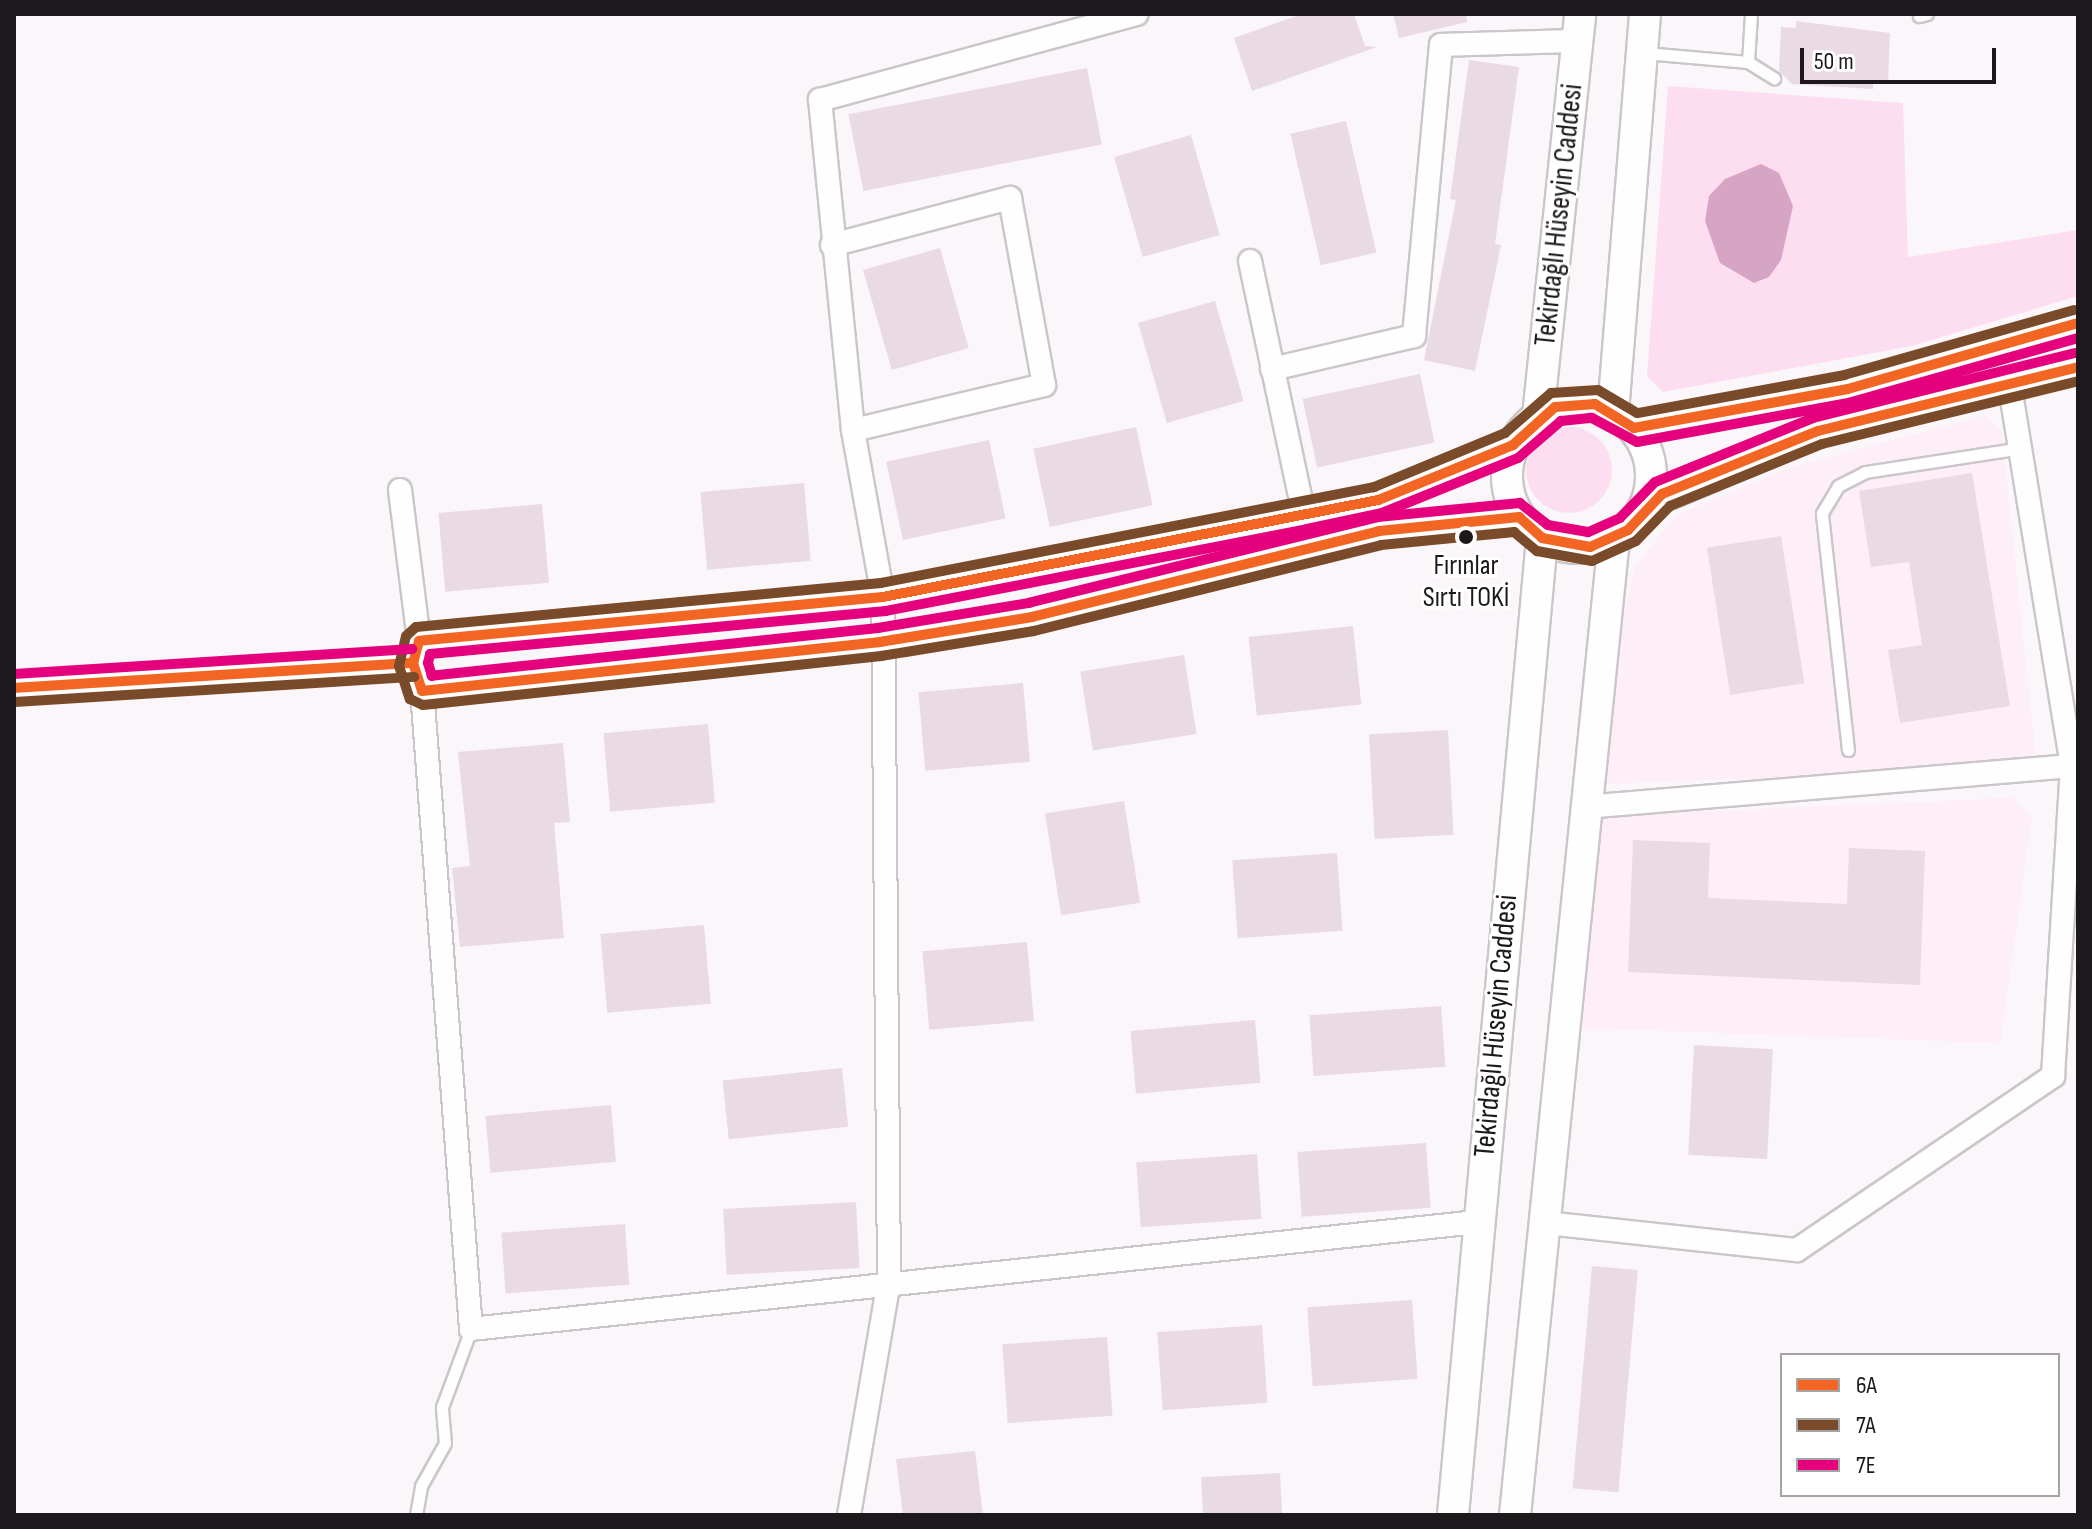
<!DOCTYPE html>
<meta charset="utf-8">
<style>
body{margin:0}
#map{position:relative;width:2092px;height:1529px;overflow:hidden;background:#fbf6f9;font-family:"Sofia Sans Condensed",sans-serif}
div>[style]{position:absolute}
.built>*{inset:0;background:#fdeef7}
.green>*{inset:0;background:#fddef0}
.round{border-radius:50%}
.water>*{inset:0;background:#d6a5c3}
.building>*{inset:0;background:#eadae4;transform-origin:0 0}
.roads{filter:drop-shadow(2px 0 #cbc6c9) drop-shadow(-2px 0 #cbc6c9) drop-shadow(0 2px #cbc6c9) drop-shadow(0 -2px #cbc6c9)}
.service>*{height:11px;margin:-5.5px;padding:0 5.5px;transform-origin:5.5px;border-radius:5.5px;background:#fefefe}
.minor>*{height:22px;margin:-11px;padding:0 11px;transform-origin:11px;border-radius:11px;background:#fefefe}
.tertiary>*{height:26px;margin:-13px;padding:0 13px;transform-origin:13px;border-radius:13px;background:#fefefe}
.secondary>*{height:30px;margin:-15px;padding:0 15px;transform-origin:15px;border-radius:15px;background:#fefefe}
.secondary>.ring{margin:-15px;padding:0;box-sizing:content-box;background:none;border:30px solid #fefefe;border-radius:50%}
.bus-1>*{height:10px;margin:-5px;padding:0 5px;transform-origin:5px;border-radius:5px;background:#f26522}
.bus-2>*{height:10px;margin:-5px;padding:0 5px;transform-origin:5px;border-radius:5px;background:#7a4b2a}
.bus-3>*{height:10px;margin:-5px;padding:0 5px;transform-origin:5px;border-radius:5px;background:#e5007d}
.dots>*{width:22px;height:22px;translate:-50% -50%;box-sizing:border-box;border:4px solid #fff;border-radius:50%}
span{translate:-50% -50%;white-space:nowrap;text-align:center;line-height:1.15;-webkit-text-stroke:6px #fff;paint-order:stroke}
.bus-label{font-size:28px;color:#1d181b}
.street-label{font-size:30px;color:#1d181b}
.frame{position:absolute;inset:0;border:16px solid #1d181b;pointer-events:none}
.legend{position:absolute;left:1780px;top:1353px;width:280px;height:144px;box-sizing:border-box;background:#fff;border:2px solid #a5a3a4;margin:0;padding:10px 14px;list-style:none;font-size:24px;color:#1d181b}
.legend li{display:flex;align-items:center;gap:16px;height:40px}
.legend b{width:40px;border:2px solid #a5a3a4}
.scale{position:absolute;left:1800px;top:48px;width:196px;height:36px;box-sizing:border-box;border:4px solid #1d181b;border-top:0;padding-left:10px;font-size:24px;line-height:28px;white-space:nowrap;color:#1d181b;-webkit-text-stroke:6px #fff;paint-order:stroke}
</style>
<div id="map">
<div class="built">
<div style="clip-path:polygon(1986px 415px,2002px 432px,2035px 753px,2026px 767px,1607px 784px,1592px 769px,1634px 569px,1675px 516px,1789px 468px)"></div>
<div style="clip-path:polygon(2011px 798px,2032px 816px,2000px 1043px,1581px 1028px,1600px 816px)"></div>
</div>
<div class="green">
<div style="clip-path:polygon(1668px 86px,1903px 103px,1908px 257px,2078px 230px,2078px 296px,1912px 346px,1663px 392px,1647px 376px)"></div>
<div class="round" style="left:1526px;top:427px;width:86px;height:86px"></div>
</div>
<div class="water">
<div style="clip-path:polygon(1761px 164px,1779px 173px,1793px 206px,1781px 260px,1769px 277px,1754px 283px,1720px 263px,1705px 221px,1709px 196px,1725px 179px)"></div>
</div>
<div class="building">
<div style="clip-path:polygon(1302px 14px,1354px 14px,1365px 46px,1377px 47px,1252px 91px,1234px 38px)"></div>
<div style="clip-path:polygon(1393px 14px,1466px 14px,1467px 22px,1399px 38px)"></div>
<div style="clip-path:polygon(1796px 21px,1890px 33px,1888px 83px,1873px 82px,1873px 89px,1792px 84px,1779px 71px,1781px 27px,1796px 28px)"></div>
<div style="clip-path:polygon(1469px 60px,1519px 67px,1495px 244px,1501px 245px,1475px 371px,1424px 360px,1456px 200px,1450px 199px)"></div>
<div style="left:1087px;top:68px;width:78px;height:243px;rotate:79deg"></div>
<div style="left:1346px;top:121px;width:135px;height:57px;rotate:77deg"></div>
<div style="left:1191px;top:135px;width:104px;height:80px;rotate:74deg"></div>
<div style="left:940px;top:248px;width:104px;height:80px;rotate:74deg"></div>
<div style="left:1215px;top:301px;width:104px;height:80px;rotate:74deg"></div>
<div style="left:1420px;top:374px;width:70px;height:120px;rotate:78deg"></div>
<div style="left:1136px;top:427px;width:80px;height:105px;rotate:78deg"></div>
<div style="left:989px;top:440px;width:80px;height:105px;rotate:78deg"></div>
<div style="clip-path:polygon(1972px 473px,2010px 706px,1900px 723px,1888px 650px,1922px 645px,1909px 562px,1871px 567px,1859px 491px)"></div>
<div style="left:804px;top:483px;width:78px;height:104px;rotate:85deg"></div>
<div style="left:542px;top:504px;width:79px;height:104px;rotate:85deg"></div>
<div style="left:1781px;top:536px;width:149px;height:75px;rotate:81deg"></div>
<div style="left:1353px;top:626px;width:79px;height:105px;rotate:84deg"></div>
<div style="left:1184px;top:655px;width:80px;height:105px;rotate:81deg"></div>
<div style="left:1023px;top:683px;width:79px;height:105px;rotate:85deg"></div>
<div style="left:708px;top:724px;width:79px;height:105px;rotate:85deg"></div>
<div style="left:1448px;top:730px;width:105px;height:79px;rotate:87deg"></div>
<div style="clip-path:polygon(563px 743px,570px 822px,554px 823px,564px 938px,460px 947px,452px 868px,470px 866px,458px 752px)"></div>
<div style="left:1124px;top:801px;width:103px;height:80px;rotate:81deg"></div>
<div style="clip-path:polygon(1633px 840px,1710px 843px,1708px 898px,1847px 904px,1849px 848px,1925px 851px,1920px 985px,1628px 972px)"></div>
<div style="left:1337px;top:853px;width:78px;height:105px;rotate:86deg"></div>
<div style="left:704px;top:925px;width:79px;height:104px;rotate:85deg"></div>
<div style="left:1027px;top:942px;width:79px;height:105px;rotate:85deg"></div>
<div style="left:1441px;top:1006px;width:61px;height:132px;rotate:86deg"></div>
<div style="left:1255px;top:1020px;width:63px;height:125px;rotate:85deg"></div>
<div style="left:1694px;top:1045px;width:79px;height:110px;rotate:3deg"></div>
<div style="left:842px;top:1068px;width:59px;height:120px;rotate:84deg"></div>
<div style="left:611px;top:1105px;width:57px;height:126px;rotate:85deg"></div>
<div style="left:1426px;top:1143px;width:65px;height:129px;rotate:86deg"></div>
<div style="left:1257px;top:1154px;width:65px;height:121px;rotate:86deg"></div>
<div style="left:856px;top:1202px;width:66px;height:133px;rotate:87deg"></div>
<div style="left:625px;top:1224px;width:61px;height:124px;rotate:86deg"></div>
<div style="left:1592px;top:1266px;width:46px;height:223px;rotate:5deg"></div>
<div style="left:1412px;top:1300px;width:79px;height:105px;rotate:86deg"></div>
<div style="left:1262px;top:1325px;width:78px;height:105px;rotate:86deg"></div>
<div style="left:1107px;top:1337px;width:79px;height:105px;rotate:86deg"></div>
<div style="clip-path:polygon(975px 1451px,983px 1515px,903px 1515px,896px 1459px)"></div>
<div style="left:1280px;top:1473px;width:42px;height:79px;rotate:87deg"></div>
</div>
<div class="roads">
<div class="service">
<div style="left:1751px;top:14px;width:48px;rotate:93.6deg"></div>
<div style="left:1748px;top:62px;width:31px;rotate:32deg"></div>
<div style="left:1919px;top:16px;width:8px;rotate:-14deg"></div>
<div style="left:1645px;top:53px;width:103px;rotate:5deg"></div>
<div style="left:1848px;top:750px;width:238px;rotate:-96.3deg"></div>
<div style="left:1822px;top:513px;width:31px;rotate:-59deg"></div>
<div style="left:1838px;top:486px;width:30px;rotate:-27deg"></div>
<div style="left:1865px;top:472px;width:158px;rotate:-8.7deg"></div>
<div style="left:416px;top:1515px;width:29px;rotate:-80deg"></div>
<div style="left:421px;top:1486px;width:49px;rotate:-60.8deg"></div>
<div style="left:445px;top:1443px;width:36px;rotate:-95deg"></div>
<div style="left:442px;top:1407px;width:83px;rotate:-69.6deg"></div>
</div>
<div class="minor">
<div style="left:832px;top:245px;width:184px;rotate:-14.8deg"></div>
<div style="left:1010px;top:198px;width:190px;rotate:79.7deg"></div>
<div style="left:1044px;top:385px;width:196px;rotate:166.7deg"></div>
<div style="left:1250px;top:261px;width:260px;rotate:78deg"></div>
<div style="left:1272px;top:369px;width:146px;rotate:-13.1deg"></div>
<div style="left:1414px;top:336px;width:292px;rotate:-84.7deg"></div>
<div style="left:1441px;top:45px;width:137px;rotate:-1.7deg"></div>
<div style="left:2009px;top:381px;width:390px;rotate:80.7deg"></div>
<div style="left:2072px;top:766px;width:6px;rotate:-9deg"></div>
<div style="left:400px;top:490px;width:152px;rotate:82.8deg"></div>
<div style="left:419px;top:641px;width:23px;rotate:105deg"></div>
<div style="left:413px;top:663px;width:29px;rotate:72deg"></div>
<div style="left:422px;top:691px;width:640px;rotate:85.61deg"></div>
<div style="left:471px;top:1329px;width:1012px;rotate:-6.07deg"></div>
<div style="left:1547px;top:1223px;width:251px;rotate:6.2deg"></div>
<div style="left:1797px;top:1250px;width:310px;rotate:-34.2deg"></div>
<div style="left:2053px;top:1076px;width:311px;rotate:-86.5deg"></div>
<div style="left:2072px;top:766px;width:490px;rotate:175.2deg"></div>
<div style="left:849px;top:1515px;width:238px;rotate:-80.3deg"></div>
<div style="left:889px;top:1280px;width:683px;rotate:-90.5deg"></div>
<div style="left:883px;top:597px;width:170px;rotate:-100.2deg"></div>
<div style="left:853px;top:430px;width:332px;rotate:-95.7deg"></div>
<div style="left:820px;top:100px;width:328px;rotate:-15.2deg"></div>
</div>
<div class="tertiary">
<div style="left:14px;top:688px;width:400px;rotate:-3.6deg"></div>
</div>
<div class="secondary">
<div class="ring" style="left:1507px;top:404px;width:114px;height:114px"></div>
<div style="left:1613px;top:412px;width:399px;rotate:-85.4deg"></div>
<div style="left:1538px;top:416px;width:404px;rotate:-84deg"></div>
<div style="left:1634px;top:428px;width:218px;rotate:-10.3deg"></div>
<div style="left:1848px;top:389px;width:239px;rotate:-16deg"></div>
<div style="left:1647px;top:503px;width:186px;rotate:-22.8deg"></div>
<div style="left:1818px;top:431px;width:268px;rotate:-13.8deg"></div>
<div style="left:419px;top:641px;width:466px;rotate:-5.4deg"></div>
<div style="left:883px;top:597px;width:504px;rotate:-11.09deg"></div>
<div style="left:1378px;top:500px;width:146px;rotate:-22.2deg"></div>
<div style="left:422px;top:691px;width:461px;rotate:-6.1deg"></div>
<div style="left:880px;top:642px;width:154px;rotate:-9.3deg"></div>
<div style="left:1032px;top:617px;width:357px;rotate:-13.9deg"></div>
<div style="left:1379px;top:531px;width:141px;rotate:-5.7deg"></div>
<div style="left:1453px;top:1515px;width:981px;rotate:-84.79deg"></div>
<div style="left:1515px;top:1515px;width:981px;rotate:-84.21deg"></div>
</div>
</div>
<div class="bus-1">
<div style="left:2078px;top:323px;width:239px;rotate:164deg"></div>
<div style="left:1848px;top:389px;width:218px;rotate:169.7deg"></div>
<div style="left:1634px;top:428px;width:46px;rotate:-148.4deg"></div>
<div style="left:1595px;top:404px;width:40px;rotate:175.7deg"></div>
<div style="left:1555px;top:407px;width:57px;rotate:137.9deg"></div>
<div style="left:1513px;top:445px;width:146px;rotate:157.8deg"></div>
<div style="left:1378px;top:500px;width:504px;rotate:168.91deg"></div>
<div style="left:883px;top:597px;width:466px;rotate:174.6deg"></div>
<div style="left:419px;top:641px;width:23px;rotate:105deg"></div>
<div style="left:413px;top:663px;width:29px;rotate:72deg"></div>
<div style="left:422px;top:691px;width:461px;rotate:-6.1deg"></div>
<div style="left:880px;top:642px;width:154px;rotate:-9.3deg"></div>
<div style="left:1032px;top:617px;width:357px;rotate:-13.9deg"></div>
<div style="left:1379px;top:531px;width:141px;rotate:-5.7deg"></div>
<div style="left:1519px;top:517px;width:31px;rotate:42deg"></div>
<div style="left:1542px;top:538px;width:49px;rotate:10.6deg"></div>
<div style="left:1590px;top:547px;width:42px;rotate:-24.1deg"></div>
<div style="left:1628px;top:530px;width:50px;rotate:-46.6deg"></div>
<div style="left:1662px;top:494px;width:168px;rotate:-22deg"></div>
<div style="left:1818px;top:431px;width:268px;rotate:-13.8deg"></div>
<div style="left:14px;top:688px;width:400px;rotate:-3.6deg"></div>
</div>
<div class="bus-2">
<div style="left:2074px;top:310px;width:238px;rotate:164.2deg"></div>
<div style="left:1845px;top:375px;width:211px;rotate:169.6deg"></div>
<div style="left:1637px;top:413px;width:45px;rotate:-149.5deg"></div>
<div style="left:1598px;top:390px;width:47px;rotate:176.3deg"></div>
<div style="left:1551px;top:393px;width:61px;rotate:139deg"></div>
<div style="left:1505px;top:433px;width:142px;rotate:157.6deg"></div>
<div style="left:1374px;top:487px;width:502px;rotate:168.98deg"></div>
<div style="left:881px;top:583px;width:467px;rotate:174.6deg"></div>
<div style="left:416px;top:627px;width:13px;rotate:138deg"></div>
<div style="left:406px;top:636px;width:31px;rotate:103deg"></div>
<div style="left:399px;top:666px;width:35px;rotate:72deg"></div>
<div style="left:410px;top:699px;width:14px;rotate:25deg"></div>
<div style="left:423px;top:705px;width:461px;rotate:-6.1deg"></div>
<div style="left:881px;top:656px;width:155px;rotate:-9.3deg"></div>
<div style="left:1034px;top:631px;width:357px;rotate:-13.9deg"></div>
<div style="left:1381px;top:545px;width:134px;rotate:-5.6deg"></div>
<div style="left:1514px;top:532px;width:30px;rotate:40deg"></div>
<div style="left:1537px;top:551px;width:56px;rotate:10.3deg"></div>
<div style="left:1592px;top:561px;width:48px;rotate:-24.4deg"></div>
<div style="left:1636px;top:541px;width:49px;rotate:-45.8deg"></div>
<div style="left:1670px;top:506px;width:164px;rotate:-22.2deg"></div>
<div style="left:1822px;top:444px;width:264px;rotate:-13.8deg"></div>
<div style="left:15px;top:702px;width:400px;rotate:-3.6deg"></div>
</div>
<div class="bus-3">
<div style="left:2075px;top:353px;width:270px;rotate:166.1deg"></div>
<div style="left:1813px;top:418px;width:170px;rotate:157.9deg"></div>
<div style="left:1655px;top:482px;width:50px;rotate:134.2deg"></div>
<div style="left:1620px;top:518px;width:35px;rotate:156deg"></div>
<div style="left:1588px;top:532px;width:41px;rotate:-170.1deg"></div>
<div style="left:1548px;top:525px;width:36px;rotate:-142deg"></div>
<div style="left:1520px;top:503px;width:143px;rotate:174.4deg"></div>
<div style="left:1378px;top:517px;width:359px;rotate:166.2deg"></div>
<div style="left:1029px;top:603px;width:153px;rotate:170.6deg"></div>
<div style="left:878px;top:628px;width:449px;rotate:173.9deg"></div>
<div style="left:432px;top:676px;width:14px;rotate:-107deg"></div>
<div style="left:428px;top:663px;width:9px;rotate:-77deg"></div>
<div style="left:430px;top:654px;width:458px;rotate:-5.4deg"></div>
<div style="left:886px;top:611px;width:429px;rotate:-11deg"></div>
<div style="left:1307px;top:529px;width:77px;rotate:-12deg"></div>
<div style="left:1382px;top:513px;width:147px;rotate:-22deg"></div>
<div style="left:1518px;top:458px;width:57px;rotate:-40.7deg"></div>
<div style="left:1561px;top:421px;width:31px;rotate:-6deg"></div>
<div style="left:1592px;top:418px;width:51px;rotate:28.1deg"></div>
<div style="left:1637px;top:442px;width:219px;rotate:-10.5deg"></div>
<div style="left:1852px;top:402px;width:235px;rotate:-15.8deg"></div>
<div style="left:14px;top:674px;width:399px;rotate:-3.6deg"></div>
</div>
<div class="dots">
<div style="left:1466px;top:537px;background:#1d181b"></div>
</div>
<div class="bus-label">
<span style="left:1466px;top:582px">Fırınlar<br>Sırtı TOKİ</span>
</div>
<div class="street-label">
<span style="left:1559px;top:215px;rotate:-84deg">Tekirdağlı Hüseyin Caddesi</span>
<span style="left:1496px;top:1026px;rotate:-85deg">Tekirdağlı Hüseyin Caddesi</span>
</div>
<div class="frame"></div>
<ul class="legend">
<li><b style="height:10px;background:#f26522"></b>6A</li>
<li><b style="height:10px;background:#7a4b2a"></b>7A</li>
<li><b style="height:10px;background:#e5007d"></b>7E</li>
</ul>
<div class="scale">50 m</div>
</div>
